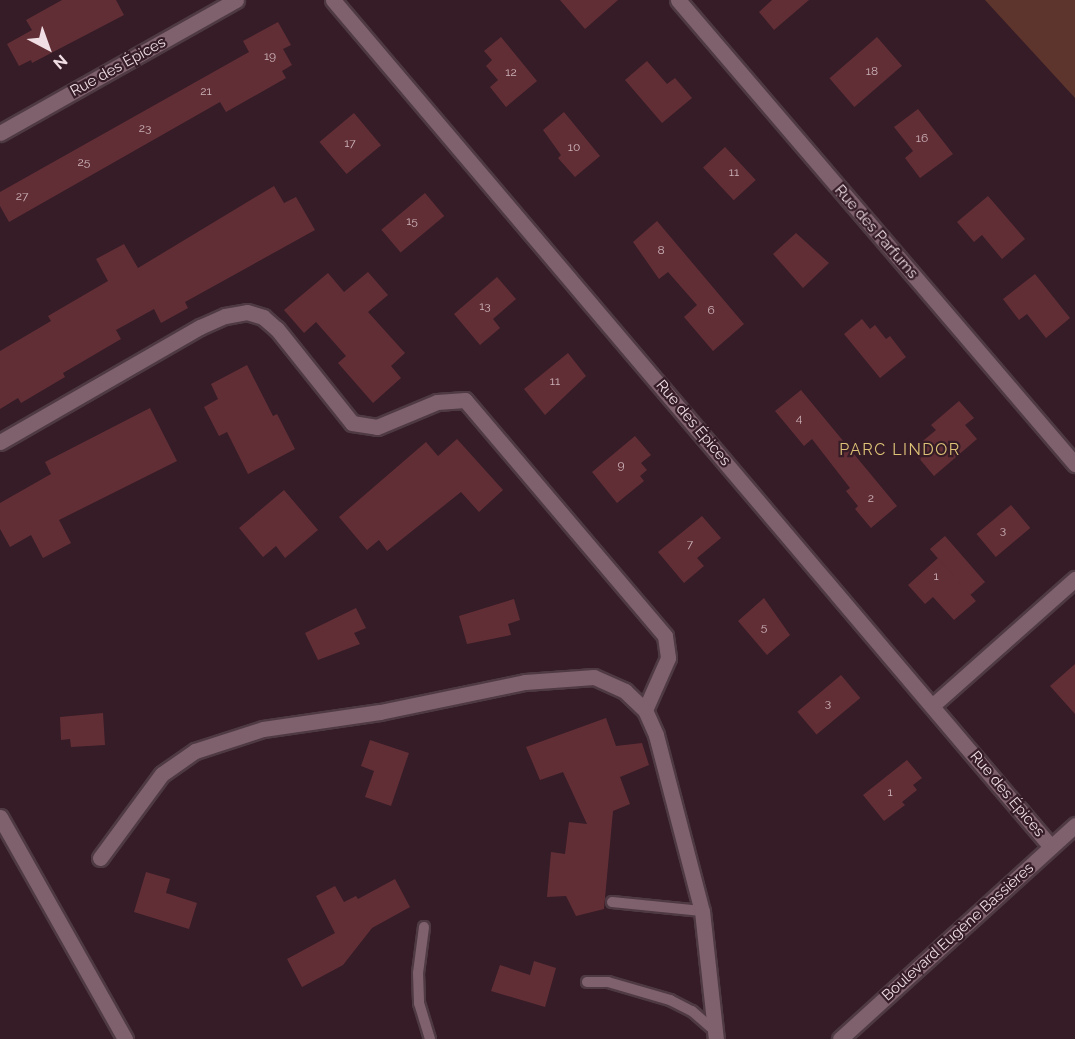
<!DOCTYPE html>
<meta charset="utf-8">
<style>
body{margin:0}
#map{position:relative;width:1075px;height:1039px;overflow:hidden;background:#351c27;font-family:Raleway,sans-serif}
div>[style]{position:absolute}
.green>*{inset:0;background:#5e352d}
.building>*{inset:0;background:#622e36;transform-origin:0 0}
.roads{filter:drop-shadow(2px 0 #4f3a43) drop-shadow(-2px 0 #4f3a43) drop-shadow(0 2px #4f3a43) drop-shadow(0 -2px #4f3a43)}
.lane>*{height:10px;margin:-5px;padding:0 5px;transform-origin:5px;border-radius:5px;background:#7f616d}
.street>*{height:15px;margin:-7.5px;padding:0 7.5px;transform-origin:7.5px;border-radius:7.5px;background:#7f616d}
.secondary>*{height:15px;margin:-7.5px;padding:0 7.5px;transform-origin:7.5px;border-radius:7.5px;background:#7f616d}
span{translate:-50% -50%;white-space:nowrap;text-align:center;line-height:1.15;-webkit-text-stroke:4.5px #351c27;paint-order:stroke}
.number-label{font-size:12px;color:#ccb2b8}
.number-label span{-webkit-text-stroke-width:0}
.street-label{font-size:15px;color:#f0dee4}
.neighbourhood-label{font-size:16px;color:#dec277;letter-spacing:1.5px}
.north{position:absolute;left:18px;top:18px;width:60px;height:60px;-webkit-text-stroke:4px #351c27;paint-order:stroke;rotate:139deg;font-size:16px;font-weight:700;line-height:24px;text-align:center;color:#f0dee4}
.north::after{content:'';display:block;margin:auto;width:21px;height:27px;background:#f0dee4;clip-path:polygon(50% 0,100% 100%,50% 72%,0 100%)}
</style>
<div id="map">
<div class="green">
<div style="clip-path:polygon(985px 0,1075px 0,1075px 98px)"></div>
</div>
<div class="building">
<div style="clip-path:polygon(62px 0,116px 0,124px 15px,32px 63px,31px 60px,19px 66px,7px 44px,32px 30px,26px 20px)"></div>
<div style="clip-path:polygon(560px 0,618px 0,585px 29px)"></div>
<div style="clip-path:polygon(772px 0,809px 0,774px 30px,759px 12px)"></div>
<div style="clip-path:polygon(278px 22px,291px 45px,283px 49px,292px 65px,282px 71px,286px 78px,226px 112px,220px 102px,9px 222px,0 206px,0 192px,249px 52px,243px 41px)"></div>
<div style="clip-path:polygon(501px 37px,537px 81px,506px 107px,490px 87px,498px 80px,486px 66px,492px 60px,484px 51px)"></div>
<div style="left:877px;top:37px;width:38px;height:63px;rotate:49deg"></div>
<div style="clip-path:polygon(647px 61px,667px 84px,675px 78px,692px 98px,662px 123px,625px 80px)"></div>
<div style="clip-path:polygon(918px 109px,953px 154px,920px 178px,905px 158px,913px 151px,894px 127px)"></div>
<div style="clip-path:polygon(564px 112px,600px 156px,575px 177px,558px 158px,561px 155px,543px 130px)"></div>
<div style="left:354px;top:113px;width:42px;height:45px;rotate:50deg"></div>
<div style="left:725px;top:147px;width:45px;height:30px;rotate:47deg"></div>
<div style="clip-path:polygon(274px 186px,284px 203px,296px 197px,315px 230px,185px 302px,188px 308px,161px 323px,154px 309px,116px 330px,121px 339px,63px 373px,65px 377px,21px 403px,18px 398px,0 409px,0 351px,51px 321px,48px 316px,108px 281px,96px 259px,124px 244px,138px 268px)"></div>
<div style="left:425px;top:193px;width:30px;height:57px;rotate:50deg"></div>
<div style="clip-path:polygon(988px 196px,1025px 239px,1002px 259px,982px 235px,974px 242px,957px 222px)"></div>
<div style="clip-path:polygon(657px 221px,744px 324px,713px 351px,684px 317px,697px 305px,668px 272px,659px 279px,633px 242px)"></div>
<div style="clip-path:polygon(796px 233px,829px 263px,803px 288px,773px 254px)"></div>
<div style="clip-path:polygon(368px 272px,388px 295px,368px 312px,405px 353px,391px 366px,401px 378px,373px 403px,338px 363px,346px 356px,316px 322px,304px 333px,284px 310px,328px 273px,344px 292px)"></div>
<div style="clip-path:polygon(1035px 274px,1070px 318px,1046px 338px,1027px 314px,1019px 320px,1003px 299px)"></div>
<div style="clip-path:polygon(497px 277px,516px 299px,493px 319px,500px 328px,480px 345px,454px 314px)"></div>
<div style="clip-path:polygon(862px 319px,870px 329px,875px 325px,886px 339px,890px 336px,906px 357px,880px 378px,844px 334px)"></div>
<div style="clip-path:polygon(568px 353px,586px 376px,545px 415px,524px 389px)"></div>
<div style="clip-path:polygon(247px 365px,273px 416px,277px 414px,295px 449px,248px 474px,227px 432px,219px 436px,204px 407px,218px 399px,211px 384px)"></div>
<div style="clip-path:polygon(801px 390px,897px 506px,871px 528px,855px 509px,858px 506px,846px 491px,850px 488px,812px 439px,804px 446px,775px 411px)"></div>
<div style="clip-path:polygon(959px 401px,974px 418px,965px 425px,977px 439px,934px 476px,912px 450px,936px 430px,931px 425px)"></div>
<div style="clip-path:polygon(150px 408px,177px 461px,59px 520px,71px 543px,43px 558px,31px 535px,10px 547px,0 529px,0 503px,51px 474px,45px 462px)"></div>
<div style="clip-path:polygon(635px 436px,651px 455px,641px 463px,647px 470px,640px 476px,644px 481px,617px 503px,592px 472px)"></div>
<div style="clip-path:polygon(457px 439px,503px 490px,479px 512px,461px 492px,387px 551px,379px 540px,367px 550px,339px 517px,426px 442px,438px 456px)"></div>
<div style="clip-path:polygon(284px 490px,318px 530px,285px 558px,276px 546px,263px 557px,239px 528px)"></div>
<div style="left:1011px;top:505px;width:30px;height:45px;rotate:50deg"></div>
<div style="clip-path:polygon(702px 516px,721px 538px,697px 558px,704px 566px,684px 583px,658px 552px)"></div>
<div style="left:945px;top:536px;width:61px;height:20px;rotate:49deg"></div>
<div style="clip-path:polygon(938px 558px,976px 601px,954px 620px,933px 597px,925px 604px,908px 585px)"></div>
<div style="clip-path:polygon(764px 598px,790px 635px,767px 655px,738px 621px)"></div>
<div style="clip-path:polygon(514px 599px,520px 620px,508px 624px,511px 635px,467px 644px,459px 616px)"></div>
<div style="clip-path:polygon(356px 608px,366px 628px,354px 633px,360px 644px,318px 660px,305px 633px)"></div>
<div style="clip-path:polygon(1075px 664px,1075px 714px,1050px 686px)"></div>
<div style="left:841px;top:675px;width:30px;height:57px;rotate:50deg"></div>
<div style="clip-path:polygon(103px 713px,105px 745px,71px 747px,70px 739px,61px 740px,60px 717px)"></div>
<div style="clip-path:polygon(606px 718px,616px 746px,642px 743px,649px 765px,620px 777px,630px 804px,613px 811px,604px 909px,576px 916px,566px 896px,547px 897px,551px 852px,565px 854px,569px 822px,587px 824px,563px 772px,540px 780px,526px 747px)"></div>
<div style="clip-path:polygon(370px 740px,409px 753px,391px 806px,365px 797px,374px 771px,361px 766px)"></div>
<div style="clip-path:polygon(907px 760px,922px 778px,913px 785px,917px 790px,902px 802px,905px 805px,884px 821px,863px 795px)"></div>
<div style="clip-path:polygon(146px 872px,170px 879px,166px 893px,197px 903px,189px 929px,134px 912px)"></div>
<div style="clip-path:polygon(395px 879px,410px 907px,372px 928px,343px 965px,302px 987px,287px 959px,335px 933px,316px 896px,335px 886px,344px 902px,356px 896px,358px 899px)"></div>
<div style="clip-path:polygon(534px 961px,556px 968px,545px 1007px,491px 991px,500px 965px,530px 975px)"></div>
</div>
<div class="roads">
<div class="lane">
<div style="left:612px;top:902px;width:90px;rotate:5.7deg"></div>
<div style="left:424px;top:927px;width:46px;rotate:97.4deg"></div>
<div style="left:418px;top:973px;width:30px;rotate:88deg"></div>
<div style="left:419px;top:1003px;width:38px;rotate:73deg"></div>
<div style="left:587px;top:982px;width:21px"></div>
<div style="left:608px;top:982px;width:65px;rotate:16.2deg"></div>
<div style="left:670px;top:1000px;width:25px;rotate:27deg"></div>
<div style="left:692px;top:1011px;width:32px;rotate:41deg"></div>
</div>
<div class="street">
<div style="left:333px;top:0;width:1110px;rotate:49.71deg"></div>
<div style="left:678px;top:0;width:611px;rotate:49.45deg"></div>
<div style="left:0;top:133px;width:271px;rotate:-29.4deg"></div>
<div style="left:0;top:442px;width:231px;rotate:-29.9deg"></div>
<div style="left:200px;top:327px;width:27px;rotate:-24deg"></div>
<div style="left:225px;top:316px;width:22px;rotate:-10deg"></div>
<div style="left:247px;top:312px;width:17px;rotate:17deg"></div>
<div style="left:263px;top:317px;width:18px;rotate:41deg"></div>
<div style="left:277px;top:329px;width:120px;rotate:51.4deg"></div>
<div style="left:352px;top:423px;width:25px;rotate:9deg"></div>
<div style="left:377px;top:427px;width:65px;rotate:-22.6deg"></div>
<div style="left:437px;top:402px;width:28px;rotate:-4deg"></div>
<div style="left:465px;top:400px;width:309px;rotate:49.7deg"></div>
<div style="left:665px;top:636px;width:22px;rotate:82deg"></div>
<div style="left:668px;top:658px;width:57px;rotate:113.9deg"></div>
<div style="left:933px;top:705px;width:190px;rotate:-41.6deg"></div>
<div style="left:0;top:817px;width:255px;rotate:60.6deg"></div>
<div style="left:100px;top:858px;width:104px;rotate:-53.6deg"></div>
<div style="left:162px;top:774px;width:40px;rotate:-34.9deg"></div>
<div style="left:195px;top:751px;width:71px;rotate:-17.9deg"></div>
<div style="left:263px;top:729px;width:118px;rotate:-8.3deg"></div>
<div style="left:380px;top:712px;width:148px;rotate:-11.7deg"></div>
<div style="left:525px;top:682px;width:69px;rotate:-4.1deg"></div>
<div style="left:594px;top:677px;width:34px;rotate:24deg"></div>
<div style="left:625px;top:691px;width:28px;rotate:44deg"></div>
<div style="left:645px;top:710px;width:27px;rotate:66deg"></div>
<div style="left:656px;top:735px;width:182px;rotate:75.4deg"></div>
<div style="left:702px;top:911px;width:129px;rotate:83.8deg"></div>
</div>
<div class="secondary">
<div style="left:840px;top:1039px;width:318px;rotate:-42.3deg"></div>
</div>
</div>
<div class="number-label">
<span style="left:270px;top:57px">19</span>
<span style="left:872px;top:72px">18</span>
<span style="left:511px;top:73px">12</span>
<span style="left:206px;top:92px">21</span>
<span style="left:145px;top:129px">23</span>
<span style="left:922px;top:139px">16</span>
<span style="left:350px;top:144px">17</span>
<span style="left:574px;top:148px">10</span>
<span style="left:84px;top:163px">25</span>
<span style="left:734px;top:173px">11</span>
<span style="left:22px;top:197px">27</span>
<span style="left:412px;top:222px">15</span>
<span style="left:661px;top:251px">8</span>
<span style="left:485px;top:307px">13</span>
<span style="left:711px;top:311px">6</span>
<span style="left:555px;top:382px">11</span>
<span style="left:799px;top:419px">4</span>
<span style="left:621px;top:466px">9</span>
<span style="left:871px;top:499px">2</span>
<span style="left:1003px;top:531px">3</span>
<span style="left:690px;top:545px">7</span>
<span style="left:936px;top:577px">1</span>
<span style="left:764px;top:628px">5</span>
<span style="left:828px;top:704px">3</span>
<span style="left:890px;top:793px">1</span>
</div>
<div class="street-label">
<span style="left:118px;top:67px;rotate:-29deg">Rue des Épices</span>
<span style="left:876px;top:232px;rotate:49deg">Rue des Parfums</span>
<span style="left:693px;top:423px;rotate:50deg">Rue des Épices</span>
<span style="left:1007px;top:794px;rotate:50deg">Rue des Épices</span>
<span style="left:958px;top:932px;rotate:-42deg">Boulevard Eugène Bassières</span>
</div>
<div class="neighbourhood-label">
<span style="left:900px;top:450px">PARC LINDOR</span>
</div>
<div class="north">N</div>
</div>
